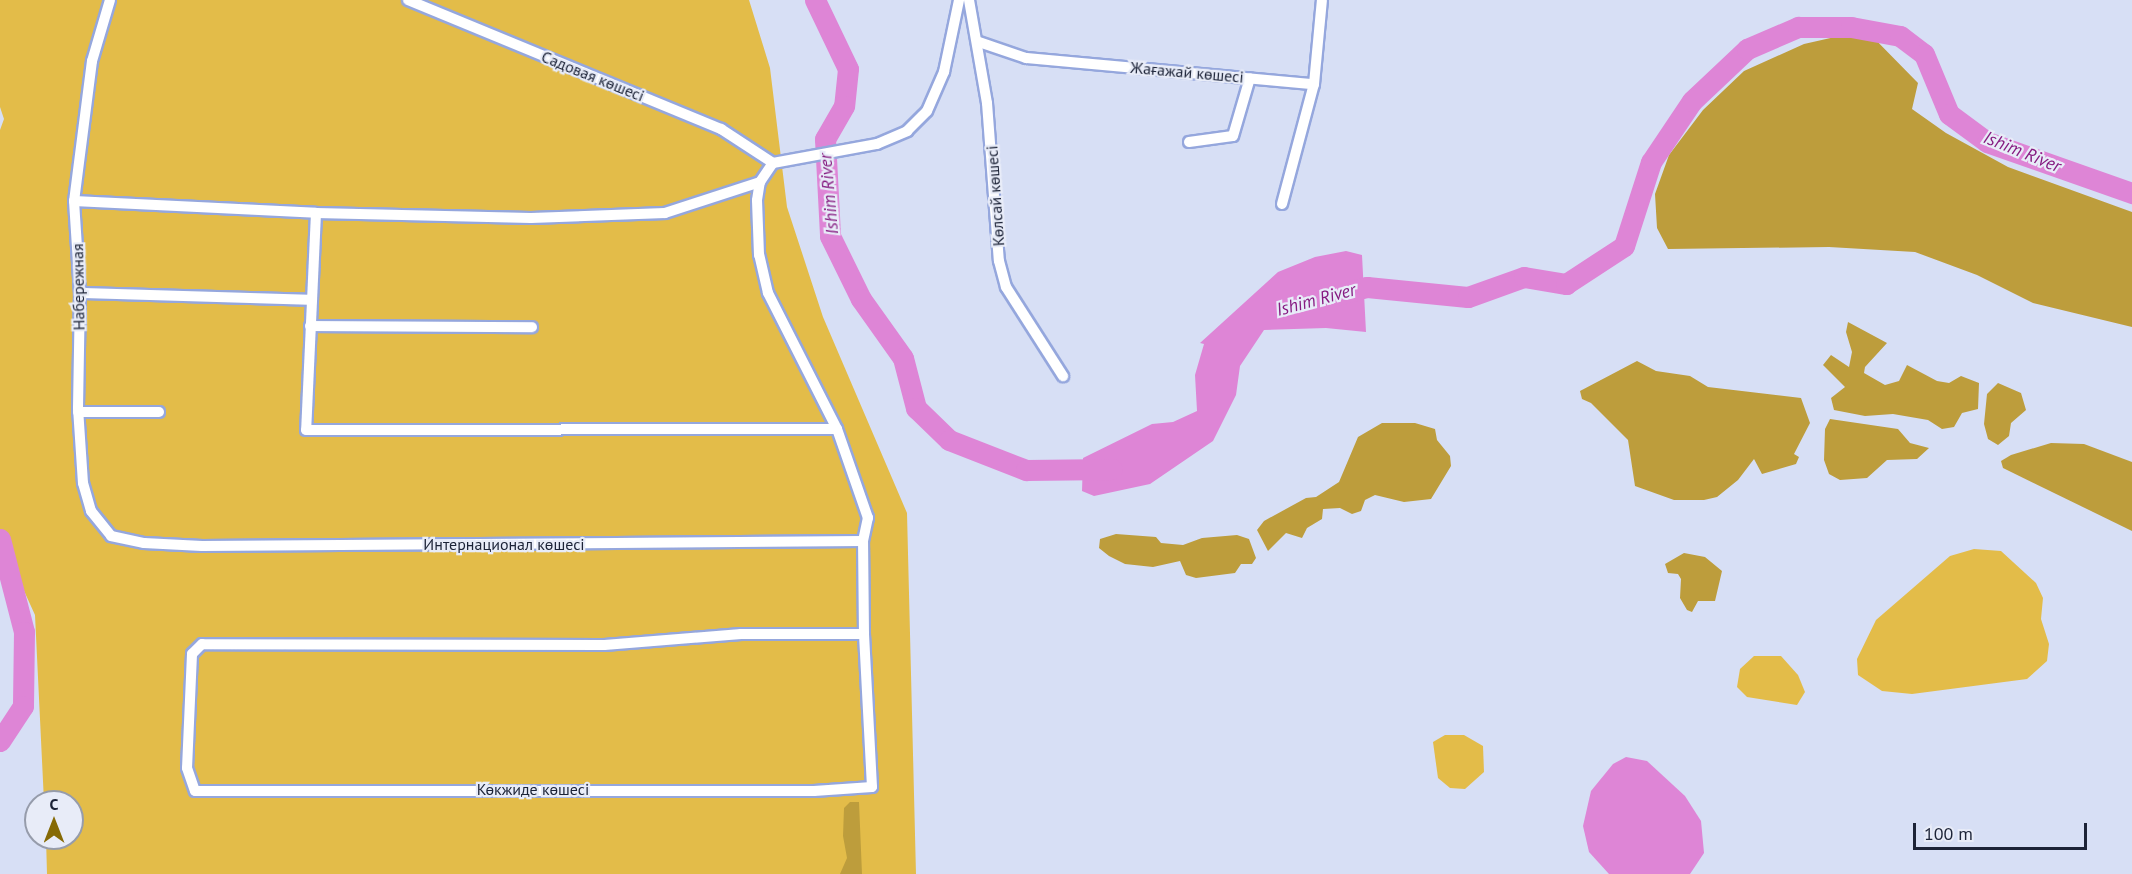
<!DOCTYPE html>
<meta charset="utf-8">
<style>
body{margin:0}
#map{position:relative;width:2132px;height:874px;overflow:hidden;background:#d7dff5;font-family:"PT Sans",sans-serif}
div>[style]{position:absolute}
.green>*{inset:0;background:#e3bc49}
.forest>*{inset:0;background:#bd9d3c}
.water>*{inset:0;background:#de85d6}
.river>*{height:21px;margin:-10.5px;padding:0 10.5px;transform-origin:10.5px;border-radius:10.5px;background:#de85d6}
.roads{filter:drop-shadow(2px 0 #95a7dd) drop-shadow(-2px 0 #95a7dd) drop-shadow(0 2px #95a7dd) drop-shadow(0 -2px #95a7dd)}
.street>*{height:10px;margin:-5px;padding:0 5px;transform-origin:5px;border-radius:5px;background:#fff}
span{translate:-50% -50%;white-space:nowrap;text-align:center;line-height:1.15;-webkit-text-stroke:4.5px #e8ecf8;paint-order:stroke}
.street-label{font-size:16px;color:#1c2337}
.water-label{font-size:18px;color:#861b81;font-style:italic}
.north{position:absolute;left:24px;top:790px;width:60px;height:60px;box-sizing:border-box;background:#e8ecf8;border:2px solid #969cab;border-radius:50%;rotate:0deg;font-size:16px;font-weight:700;line-height:24px;text-align:center;color:#1c2337}
.north::after{content:'';display:block;margin:auto;width:21px;height:27px;background:#866a06;clip-path:polygon(50% 0,100% 100%,50% 72%,0 100%)}
.scale{position:absolute;left:1913px;top:823px;width:174px;height:27px;box-sizing:border-box;border:3px solid #1c2337;border-top:0;padding-left:8px;font-size:18px;line-height:21px;white-space:nowrap;color:#1c2337;-webkit-text-stroke:4px #e8ecf8;paint-order:stroke}
</style>
<div id="map">
<div class="green">
<div style="clip-path:polygon(0 0,749px 0,770px 68px,787px 207px,823px 317px,907px 513px,916px 874px,47px 874px,46px 838px,72px 838px,72px 802px,44px 802px,35px 615px,0 538px,0 130px,4px 119px,0 107px)"></div>
<div style="clip-path:polygon(1974px 549px,2001px 551px,2036px 583px,2043px 598px,2041px 619px,2049px 644px,2047px 661px,2027px 679px,1912px 694px,1882px 691px,1858px 675px,1857px 659px,1876px 620px,1950px 556px)"></div>
<div style="clip-path:polygon(1754px 656px,1781px 656px,1798px 675px,1805px 692px,1797px 705px,1747px 697px,1737px 687px,1740px 669px)"></div>
<div style="clip-path:polygon(1445px 735px,1464px 735px,1483px 746px,1484px 772px,1465px 789px,1450px 788px,1438px 778px,1433px 742px)"></div>
</div>
<div class="forest">
<div style="clip-path:polygon(1866px 30px,1918px 83px,1912px 109px,1946px 133px,2008px 167px,2132px 212px,2132px 327px,2033px 303px,1977px 275px,1915px 252px,1829px 247px,1668px 249px,1657px 228px,1655px 194px,1669px 155px,1703px 110px,1744px 71px,1804px 44px)"></div>
<div style="clip-path:polygon(1848px 322px,1887px 343px,1865px 367px,1864px 373px,1885px 385px,1899px 381px,1907px 365px,1937px 381px,1949px 383px,1961px 376px,1979px 383px,1978px 409px,1962px 413px,1954px 427px,1942px 429px,1928px 420px,1893px 414px,1865px 416px,1834px 410px,1831px 398px,1845px 387px,1823px 365px,1831px 355px,1849px 367px,1852px 352px,1846px 332px)"></div>
<div style="clip-path:polygon(1637px 361px,1656px 371px,1690px 376px,1708px 387px,1801px 398px,1810px 423px,1794px 454px,1799px 457px,1796px 464px,1762px 474px,1754px 459px,1738px 480px,1717px 497px,1704px 500px,1674px 500px,1635px 486px,1628px 440px,1591px 403px,1582px 399px,1580px 391px)"></div>
<div style="clip-path:polygon(1998px 383px,2021px 393px,2026px 410px,2011px 423px,2009px 436px,1998px 445px,1988px 439px,1984px 424px,1987px 394px)"></div>
<div style="clip-path:polygon(1830px 419px,1898px 429px,1910px 443px,1929px 448px,1917px 459px,1887px 460px,1867px 478px,1840px 480px,1829px 474px,1824px 460px,1825px 429px)"></div>
<div style="clip-path:polygon(1382px 423px,1415px 423px,1435px 429px,1437px 440px,1450px 456px,1451px 466px,1431px 499px,1404px 502px,1375px 495px,1365px 500px,1361px 511px,1352px 514px,1340px 508px,1323px 509px,1322px 519px,1307px 528px,1302px 538px,1286px 533px,1268px 551px,1257px 530px,1264px 521px,1306px 498px,1316px 497px,1339px 482px,1358px 437px)"></div>
<div style="clip-path:polygon(2051px 443px,2084px 444px,2132px 462px,2132px 531px,2003px 468px,2001px 461px,2011px 455px)"></div>
<div style="clip-path:polygon(1116px 534px,1156px 537px,1161px 543px,1183px 545px,1202px 538px,1237px 535px,1249px 539px,1256px 558px,1252px 564px,1241px 564px,1235px 573px,1196px 578px,1186px 575px,1180px 561px,1153px 567px,1125px 564px,1109px 556px,1099px 548px,1100px 539px)"></div>
<div style="clip-path:polygon(1684px 553px,1705px 557px,1722px 571px,1715px 601px,1698px 601px,1692px 612px,1687px 610px,1680px 598px,1681px 579px,1678px 574px,1668px 573px,1665px 564px)"></div>
<div style="clip-path:polygon(850px 802px,859px 802px,862px 874px,840px 874px,847px 858px,843px 836px,844px 808px)"></div>
</div>
<div class="water">
<div style="clip-path:polygon(1346px 251px,1362px 255px,1366px 332px,1326px 328px,1264px 330px,1240px 366px,1236px 395px,1213px 441px,1150px 484px,1094px 496px,1082px 491px,1083px 458px,1152px 424px,1173px 422px,1197px 411px,1195px 375px,1204px 344px,1200px 343px,1278px 272px,1315px 257px)"></div>
<div style="clip-path:polygon(1626px 757px,1647px 761px,1685px 796px,1701px 821px,1704px 853px,1690px 874px,1609px 874px,1589px 852px,1583px 826px,1591px 791px,1613px 764px)"></div>
</div>
<div class="river">
<div style="left:815px;top:0;width:76px;rotate:64.4deg"></div>
<div style="left:848px;top:69px;width:37px;rotate:96deg"></div>
<div style="left:844px;top:106px;width:38px;rotate:120deg"></div>
<div style="left:825px;top:139px;width:97px;rotate:87deg"></div>
<div style="left:830px;top:236px;width:70px;rotate:63.8deg"></div>
<div style="left:861px;top:299px;width:72px;rotate:54.6deg"></div>
<div style="left:903px;top:358px;width:52px;rotate:75.4deg"></div>
<div style="left:916px;top:408px;width:46px;rotate:44.1deg"></div>
<div style="left:949px;top:440px;width:83px;rotate:21.3deg"></div>
<div style="left:1026px;top:470px;width:86px;rotate:-0.7deg"></div>
<div style="left:1337px;top:295px;width:31px;rotate:-15deg"></div>
<div style="left:1367px;top:287px;width:101px;rotate:5.7deg"></div>
<div style="left:1468px;top:297px;width:59px;rotate:-19.7deg"></div>
<div style="left:1524px;top:277px;width:43px;rotate:9.5deg"></div>
<div style="left:1566px;top:284px;width:69px;rotate:-33.2deg"></div>
<div style="left:1624px;top:246px;width:88px;rotate:-72.2deg"></div>
<div style="left:1651px;top:162px;width:73px;rotate:-56.1deg"></div>
<div style="left:1692px;top:101px;width:76px;rotate:-43.4deg"></div>
<div style="left:1747px;top:49px;width:56px;rotate:-23.3deg"></div>
<div style="left:1798px;top:27px;width:53px"></div>
<div style="left:1851px;top:27px;width:50px;rotate:10.4deg"></div>
<div style="left:1900px;top:36px;width:30px;rotate:37deg"></div>
<div style="left:1924px;top:54px;width:65px;rotate:67.4deg"></div>
<div style="left:1949px;top:114px;width:47px;rotate:36.4deg"></div>
<div style="left:1987px;top:142px;width:154px;rotate:19.4deg"></div>
<div style="left:0;top:539px;width:96px;rotate:75.5deg"></div>
<div style="left:24px;top:632px;width:74px;rotate:90.8deg"></div>
<div style="left:23px;top:706px;width:42px;rotate:123.3deg"></div>
</div>
<div class="roads">
<div class="street">
<div style="left:110px;top:0;width:64px;rotate:106.4deg"></div>
<div style="left:92px;top:61px;width:141px;rotate:97.3deg"></div>
<div style="left:74px;top:201px;width:92px;rotate:86.3deg"></div>
<div style="left:80px;top:293px;width:115px;rotate:91deg"></div>
<div style="left:78px;top:408px;width:75px;rotate:86.2deg"></div>
<div style="left:83px;top:483px;width:29px;rotate:74deg"></div>
<div style="left:91px;top:511px;width:32px;rotate:51deg"></div>
<div style="left:111px;top:536px;width:34px;rotate:12deg"></div>
<div style="left:144px;top:543px;width:58px;rotate:3deg"></div>
<div style="left:202px;top:546px;width:661px;rotate:-0.43deg"></div>
<div style="left:408px;top:0;width:339px;rotate:22.4deg"></div>
<div style="left:721px;top:129px;width:62px;rotate:33.2deg"></div>
<div style="left:969px;top:0;width:105px;rotate:80.1deg"></div>
<div style="left:987px;top:103px;width:158px;rotate:85.7deg"></div>
<div style="left:999px;top:261px;width:27px;rotate:75deg"></div>
<div style="left:1006px;top:287px;width:106px;rotate:57.4deg"></div>
<div style="left:979px;top:42px;width:50px;rotate:18.8deg"></div>
<div style="left:1026px;top:58px;width:289px;rotate:5.2deg"></div>
<div style="left:1314px;top:84px;width:84px;rotate:-84.6deg"></div>
<div style="left:1189px;top:142px;width:44px;rotate:-7.8deg"></div>
<div style="left:1233px;top:136px;width:60px;rotate:-73.7deg"></div>
<div style="left:74px;top:201px;width:242px;rotate:2.8deg"></div>
<div style="left:316px;top:213px;width:215px;rotate:1.3deg"></div>
<div style="left:531px;top:218px;width:134px;rotate:-2.1deg"></div>
<div style="left:665px;top:213px;width:100px;rotate:-18.1deg"></div>
<div style="left:1282px;top:204px;width:124px;rotate:-75.1deg"></div>
<div style="left:316px;top:213px;width:217px;rotate:92.6deg"></div>
<div style="left:306px;top:430px;width:531px;rotate:-0.11deg"></div>
<div style="left:80px;top:293px;width:232px;rotate:1.7deg"></div>
<div style="left:310px;top:326px;width:222px;rotate:0.3deg"></div>
<div style="left:78px;top:412px;width:81px"></div>
<div style="left:864px;top:634px;width:123px;rotate:180deg"></div>
<div style="left:741px;top:634px;width:137px;rotate:175.4deg"></div>
<div style="left:604px;top:645px;width:402px;rotate:-179.9deg"></div>
<div style="left:202px;top:644px;width:14px;rotate:135deg"></div>
<div style="left:192px;top:654px;width:114px;rotate:92.5deg"></div>
<div style="left:187px;top:768px;width:24px;rotate:71deg"></div>
<div style="left:195px;top:791px;width:619px"></div>
<div style="left:814px;top:791px;width:58px;rotate:-3.9deg"></div>
<div style="left:872px;top:787px;width:153px;rotate:-93deg"></div>
<div style="left:864px;top:634px;width:93px;rotate:-90.6deg"></div>
<div style="left:863px;top:541px;width:24px;rotate:-78deg"></div>
<div style="left:868px;top:518px;width:94px;rotate:-109.2deg"></div>
<div style="left:837px;top:429px;width:153px;rotate:-116.9deg"></div>
<div style="left:768px;top:293px;width:39px;rotate:-103deg"></div>
<div style="left:759px;top:255px;width:55px;rotate:-92.1deg"></div>
<div style="left:757px;top:200px;width:18px;rotate:-81deg"></div>
<div style="left:760px;top:182px;width:23px;rotate:-56deg"></div>
<div style="left:773px;top:163px;width:106px;rotate:-10.4deg"></div>
<div style="left:877px;top:144px;width:33px;rotate:-23deg"></div>
<div style="left:907px;top:131px;width:28px;rotate:-45deg"></div>
<div style="left:927px;top:111px;width:43px;rotate:-66.4deg"></div>
<div style="left:944px;top:72px;width:74px;rotate:-78.2deg"></div>
</div>
</div>
<div class="street-label">
<span style="left:1187px;top:72px;rotate:5deg">Жағажай көшесі</span>
<span style="left:593px;top:76px;rotate:22deg">Садовая көшесі</span>
<span style="left:995px;top:196px;rotate:-94deg">Көлсай көшесі</span>
<span style="left:78px;top:287px;rotate:-91deg">Набережная</span>
<span style="left:504px;top:544px">Интернационал көшесі</span>
<span style="left:533px;top:789px">Көкжиде көшесі</span>
</div>
<div class="water-label">
<span style="left:2022px;top:152px;rotate:22deg">Ishim River</span>
<span style="left:829px;top:194px;rotate:-95deg">Ishim River</span>
<span style="left:1316px;top:300px;rotate:-15deg">Ishim River</span>
</div>
<div class="north">С</div>
<div class="scale">100 m</div>
</div>
